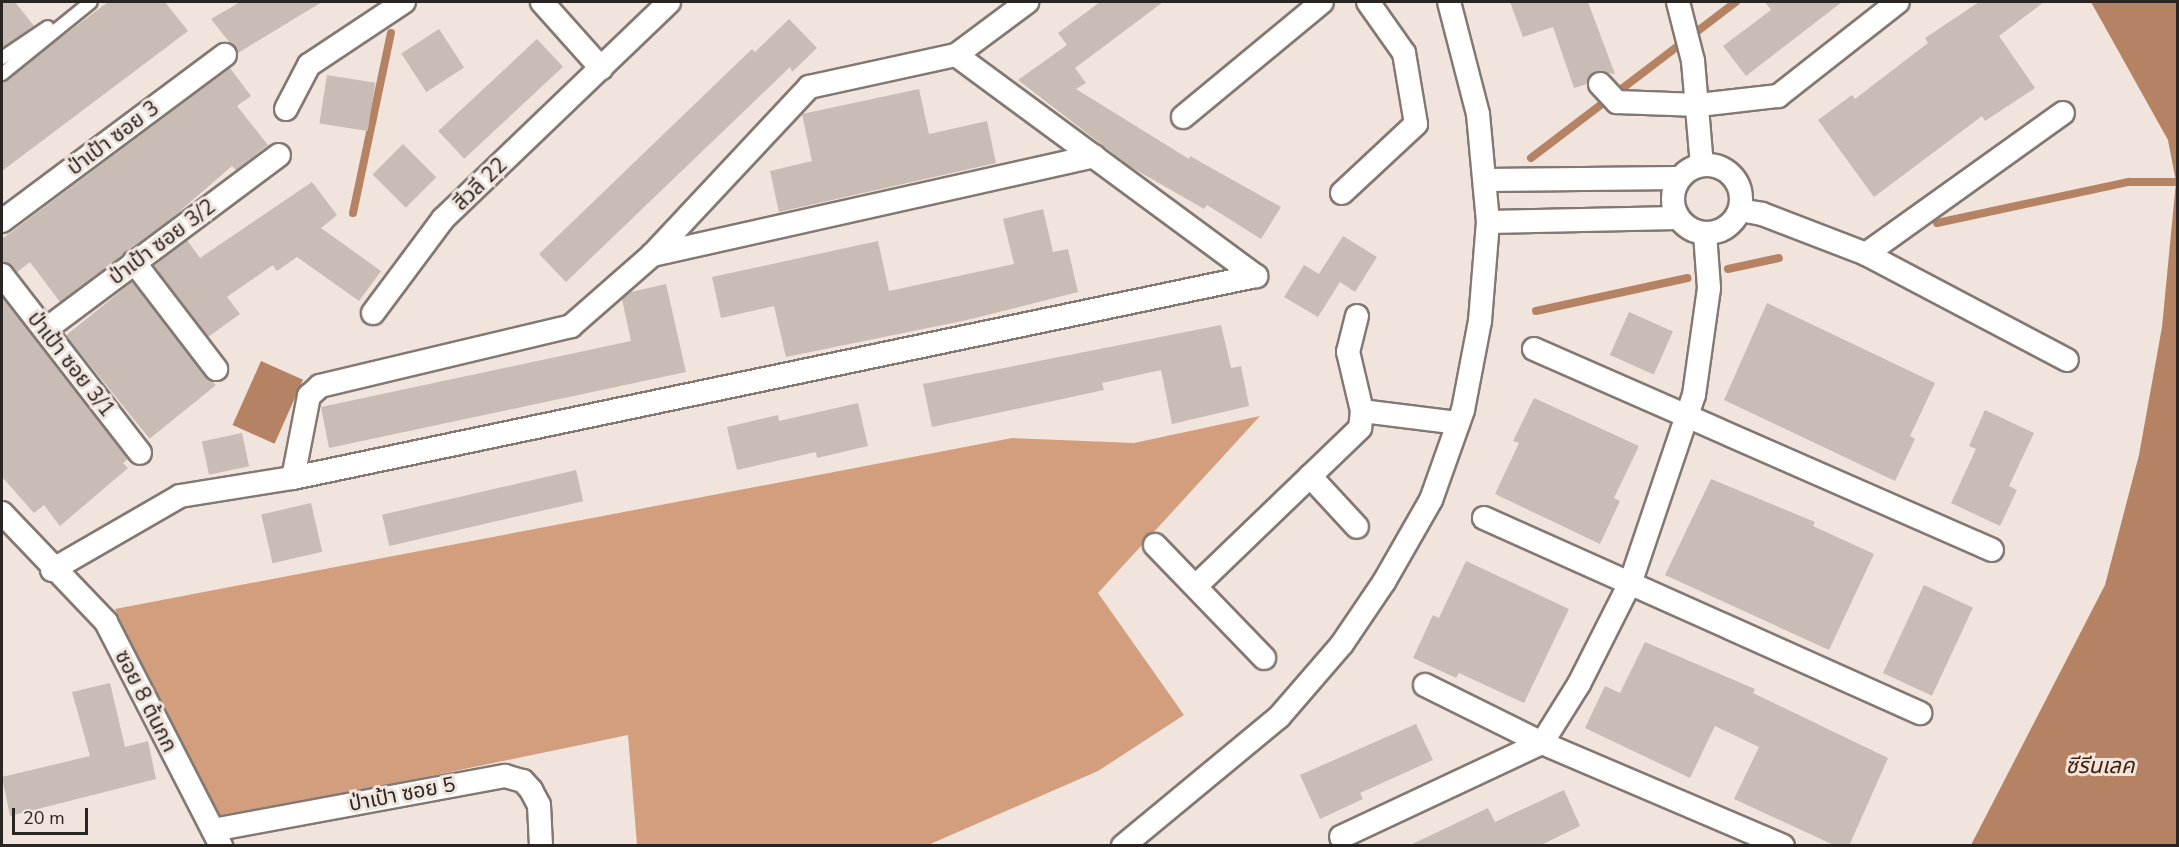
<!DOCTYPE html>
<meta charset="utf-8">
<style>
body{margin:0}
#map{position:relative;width:2179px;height:847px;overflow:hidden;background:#f0e4dd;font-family:"Nunito Sans","Noto Sans Thai",sans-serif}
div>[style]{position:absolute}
.forest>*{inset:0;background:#d29e7d}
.water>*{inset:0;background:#b58363;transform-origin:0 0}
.stream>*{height:8px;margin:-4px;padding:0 4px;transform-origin:4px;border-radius:4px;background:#b58363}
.building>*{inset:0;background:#c8bcb5;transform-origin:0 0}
.roads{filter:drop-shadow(2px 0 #837872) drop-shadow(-2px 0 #837872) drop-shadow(0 2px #837872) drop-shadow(0 -2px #837872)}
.service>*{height:12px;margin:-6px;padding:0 6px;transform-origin:6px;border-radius:6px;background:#fff}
.minor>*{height:22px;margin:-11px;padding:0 11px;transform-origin:11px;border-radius:11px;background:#fff}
.minor>.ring{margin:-11px;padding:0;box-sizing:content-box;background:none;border:22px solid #fff;border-radius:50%}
span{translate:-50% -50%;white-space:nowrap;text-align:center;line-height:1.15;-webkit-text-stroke:6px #f0e4dd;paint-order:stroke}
.street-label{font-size:21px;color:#292522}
.water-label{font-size:22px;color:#442108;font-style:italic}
.frame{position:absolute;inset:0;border:3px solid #292522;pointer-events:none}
.scale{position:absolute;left:12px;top:808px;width:76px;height:27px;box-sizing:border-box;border:3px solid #292522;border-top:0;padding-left:8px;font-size:18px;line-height:21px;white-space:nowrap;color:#292522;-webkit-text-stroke:4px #f0e4dd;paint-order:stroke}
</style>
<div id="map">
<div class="forest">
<div style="clip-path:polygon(1260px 416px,1098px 593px,1184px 715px,1098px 771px,928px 845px,637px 845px,628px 735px,214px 821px,115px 609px,1012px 438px,1134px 443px)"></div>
</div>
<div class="water">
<div style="clip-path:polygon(2091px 2px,2177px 2px,2177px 845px,1971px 845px,2105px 585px,2139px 455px,2162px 327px,2176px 182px,2168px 140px)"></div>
<div style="left:261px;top:361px;width:46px;height:70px;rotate:24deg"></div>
</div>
<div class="stream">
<div style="left:1531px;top:158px;width:258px;rotate:-37.3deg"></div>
<div style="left:353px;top:213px;width:184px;rotate:-78.1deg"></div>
<div style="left:1937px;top:223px;width:196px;rotate:-12.1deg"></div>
<div style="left:2129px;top:182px;width:47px"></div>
<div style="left:1728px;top:269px;width:52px;rotate:-12.2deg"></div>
<div style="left:1536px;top:311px;width:155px;rotate:-12.3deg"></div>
</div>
<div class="building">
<div style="clip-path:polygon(2px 2px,15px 2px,34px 26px,2px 48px)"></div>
<div style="clip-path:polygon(108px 2px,165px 2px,188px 31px,2px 171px,2px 82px)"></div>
<div style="clip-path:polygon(240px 2px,322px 2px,238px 53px,211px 19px)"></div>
<div style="clip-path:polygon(1100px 2px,1163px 2px,1075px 68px,1086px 83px,1076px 89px,1189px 159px,1190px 156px,1281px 207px,1261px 239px,1207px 205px,1204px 209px,1131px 167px,1018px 80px,1067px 45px,1058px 33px)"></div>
<div style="clip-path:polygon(1510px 2px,1588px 2px,1615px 74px,1596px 71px,1587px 84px,1574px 88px,1553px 27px,1523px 37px)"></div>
<div style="clip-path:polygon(1765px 2px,1842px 2px,1746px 76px,1723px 46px,1771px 10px)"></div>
<div style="clip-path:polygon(1979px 2px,2044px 2px,1999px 36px,2035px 88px,1985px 121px,1982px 116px,1874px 197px,1818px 120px,1852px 95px,1855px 99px,1928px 43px,1925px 38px)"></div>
<div style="clip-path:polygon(789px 19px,817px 48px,792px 72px,790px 67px,566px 282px,539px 254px,752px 49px,755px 52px)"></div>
<div style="left:439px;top:29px;width:46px;height:45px;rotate:57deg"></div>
<div style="left:537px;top:39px;width:38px;height:135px;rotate:47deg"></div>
<div style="clip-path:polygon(230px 68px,251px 96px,237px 106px,268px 145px,236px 170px,232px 166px,172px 218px,60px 302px,30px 262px,17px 272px,2px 262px,2px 239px)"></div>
<div style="left:327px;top:75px;width:49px;height:49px;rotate:9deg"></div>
<div style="clip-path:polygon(919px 89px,929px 134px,987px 121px,996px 163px,779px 212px,770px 171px,812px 161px,802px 114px)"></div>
<div style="left:403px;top:144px;width:47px;height:43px;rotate:45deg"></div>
<div style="clip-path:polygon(312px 182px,337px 215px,321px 228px,381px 271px,359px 301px,297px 257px,277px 271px,273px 265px,227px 297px,240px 314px,208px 337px,154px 266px,187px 240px,200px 258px)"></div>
<div style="clip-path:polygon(1043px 209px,1053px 252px,1068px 249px,1078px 292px,967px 320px,786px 357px,774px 306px,721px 318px,712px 277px,878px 241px,889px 291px,1014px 264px,1003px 219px)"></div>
<div style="clip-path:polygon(1343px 236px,1377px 257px,1355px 292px,1340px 282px,1318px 317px,1284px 297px,1304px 265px,1319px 274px)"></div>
<div style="left:132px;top:282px;width:133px;height:85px;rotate:51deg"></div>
<div style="clip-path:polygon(666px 284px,686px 372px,329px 448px,321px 407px,631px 341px,622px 299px,631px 292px)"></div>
<div style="clip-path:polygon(2px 296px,128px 459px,123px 463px,128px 468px,60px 526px,44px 505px,34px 513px,2px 477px)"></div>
<div style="clip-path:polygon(1767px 303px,1935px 383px,1910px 436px,1915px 439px,1895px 481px,1724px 400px)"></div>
<div style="left:1629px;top:312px;width:48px;height:47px;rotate:24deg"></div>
<div style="clip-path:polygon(1221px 325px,1231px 368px,1241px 366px,1249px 406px,1172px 424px,1161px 370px,1102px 383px,1104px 390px,932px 427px,923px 384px)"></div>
<div style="clip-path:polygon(1534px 398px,1639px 446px,1614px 498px,1620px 501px,1600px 544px,1495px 494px,1519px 443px,1513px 441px)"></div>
<div style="clip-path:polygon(858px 403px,868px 446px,817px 458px,816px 452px,737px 470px,727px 427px,778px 415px,779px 421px)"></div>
<div style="clip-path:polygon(1985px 410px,2034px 433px,2009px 486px,2017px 490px,2000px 526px,1951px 503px,1976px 449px,1969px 446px)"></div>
<div style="left:242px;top:433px;width:34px;height:41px;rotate:78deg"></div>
<div style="left:576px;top:470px;width:32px;height:199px;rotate:77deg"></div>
<div style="clip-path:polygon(1711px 479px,1815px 522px,1813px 526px,1874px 554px,1829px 650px,1665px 575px)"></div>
<div style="left:311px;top:503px;width:50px;height:51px;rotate:77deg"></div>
<div style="clip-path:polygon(1466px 561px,1569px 609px,1524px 703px,1459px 673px,1456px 678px,1413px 658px,1433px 615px,1439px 618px)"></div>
<div style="left:1924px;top:585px;width:54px;height:97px;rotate:25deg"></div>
<div style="clip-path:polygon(1645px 642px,1755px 689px,1753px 693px,1888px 758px,1849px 846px,1836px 846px,1734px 799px,1759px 747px,1715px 726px,1690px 778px,1585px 728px,1605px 686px,1620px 693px)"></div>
<div style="clip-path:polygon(110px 683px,125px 747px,148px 741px,156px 779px,10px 816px,2px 777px,90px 756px,72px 692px)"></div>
<div style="clip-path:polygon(1416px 724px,1433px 760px,1360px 793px,1363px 799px,1320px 819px,1300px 775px)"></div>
<div style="clip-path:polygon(1564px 790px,1580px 826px,1539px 846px,1408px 846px,1488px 808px,1495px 822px)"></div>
</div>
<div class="roads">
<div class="service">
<div style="left:2px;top:58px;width:55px;rotate:-34deg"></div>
<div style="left:2px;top:74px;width:114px;rotate:-39deg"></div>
</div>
<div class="minor">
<div style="left:542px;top:2px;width:89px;rotate:48.2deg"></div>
<div style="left:1678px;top:2px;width:61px;rotate:75.7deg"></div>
<div style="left:1693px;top:61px;width:104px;rotate:85.1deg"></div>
<div style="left:956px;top:55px;width:373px;rotate:36.4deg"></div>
<div style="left:1600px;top:84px;width:25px;rotate:47deg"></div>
<div style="left:1617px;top:102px;width:82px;rotate:2.1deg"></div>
<div style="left:1699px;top:105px;width:80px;rotate:-6.5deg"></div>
<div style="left:1778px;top:96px;width:152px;rotate:-38.1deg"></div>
<div style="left:286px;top:109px;width:50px;rotate:-62.4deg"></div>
<div style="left:309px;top:65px;width:114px;rotate:-33.6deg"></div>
<div style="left:1183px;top:117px;width:180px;rotate:-39.6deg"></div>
<div class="ring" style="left:1673px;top:165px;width:46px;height:46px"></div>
<div style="left:1486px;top:180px;width:193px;rotate:-0.6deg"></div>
<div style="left:1342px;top:193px;width:101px;rotate:-43deg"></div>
<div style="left:1416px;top:124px;width:72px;rotate:-99.6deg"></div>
<div style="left:1404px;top:53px;width:62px;rotate:-125.2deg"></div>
<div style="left:1740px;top:210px;width:22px;rotate:10deg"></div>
<div style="left:1762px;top:214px;width:111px;rotate:21deg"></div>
<div style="left:1866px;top:254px;width:227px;rotate:27.8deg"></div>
<div style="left:2px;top:221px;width:278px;rotate:-36.7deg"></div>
<div style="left:1488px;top:222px;width:189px;rotate:-1.2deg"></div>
<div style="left:1866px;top:254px;width:242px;rotate:-35.6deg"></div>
<div style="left:652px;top:255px;width:453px;rotate:-12.6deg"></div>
<div style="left:134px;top:262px;width:135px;rotate:52.5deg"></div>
<div style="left:2px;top:275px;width:225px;rotate:52.2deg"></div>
<div style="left:373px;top:313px;width:117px;rotate:-53.3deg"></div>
<div style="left:443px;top:219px;width:313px;rotate:-43.8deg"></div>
<div style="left:45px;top:330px;width:292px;rotate:-36.8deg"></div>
<div style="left:1534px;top:349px;width:500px;rotate:23.69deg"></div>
<div style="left:1362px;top:411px;width:97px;rotate:7.1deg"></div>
<div style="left:1310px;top:476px;width:69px;rotate:47.3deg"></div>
<div style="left:293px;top:478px;width:84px;rotate:-79deg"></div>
<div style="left:309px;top:396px;width:15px;rotate:-42deg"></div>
<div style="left:320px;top:386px;width:258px;rotate:-13.4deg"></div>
<div style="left:571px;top:326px;width:108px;rotate:-41.2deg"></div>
<div style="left:652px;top:255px;width:230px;rotate:-46.9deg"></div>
<div style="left:809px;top:87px;width:150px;rotate:-12.3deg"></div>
<div style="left:956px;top:55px;width:89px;rotate:-36.7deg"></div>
<div style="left:2px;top:513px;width:151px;rotate:46.3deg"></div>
<div style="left:106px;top:622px;width:252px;rotate:62.8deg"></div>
<div style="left:1484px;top:518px;width:478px;rotate:24.1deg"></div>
<div style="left:1155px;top:545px;width:157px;rotate:46deg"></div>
<div style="left:52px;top:570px;width:148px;rotate:-30deg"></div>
<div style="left:180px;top:496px;width:114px;rotate:-9.1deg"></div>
<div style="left:293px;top:478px;width:984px;rotate:-11.85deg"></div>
<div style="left:1196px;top:586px;width:228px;rotate:-43.9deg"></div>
<div style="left:1360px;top:428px;width:17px;rotate:-83deg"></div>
<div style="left:1362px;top:411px;width:61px;rotate:-103.3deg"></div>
<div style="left:1348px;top:352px;width:37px;rotate:-76deg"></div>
<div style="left:1425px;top:685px;width:131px;rotate:26.4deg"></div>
<div style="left:1542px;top:743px;width:262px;rotate:23.1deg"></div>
<div style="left:213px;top:830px;width:297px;rotate:-10.5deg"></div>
<div style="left:505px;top:776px;width:19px;rotate:16deg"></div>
<div style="left:523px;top:781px;width:12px;rotate:48deg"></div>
<div style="left:531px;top:790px;width:17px;rotate:62deg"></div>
<div style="left:539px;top:805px;width:41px;rotate:87.2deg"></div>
<div style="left:1341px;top:837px;width:222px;rotate:-25.1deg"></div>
<div style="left:1542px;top:743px;width:70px;rotate:-57.9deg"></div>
<div style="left:1579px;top:684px;width:115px;rotate:-63.2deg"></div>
<div style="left:1631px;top:581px;width:196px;rotate:-71.3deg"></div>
<div style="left:1694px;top:395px;width:108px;rotate:-82deg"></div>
<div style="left:1709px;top:288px;width:54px;rotate:-94.2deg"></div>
<div style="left:1123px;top:846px;width:202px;rotate:-39.6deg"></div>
<div style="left:1279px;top:717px;width:96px;rotate:-49.2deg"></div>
<div style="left:1342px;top:644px;width:75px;rotate:-55.9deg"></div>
<div style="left:1384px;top:582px;width:95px;rotate:-60.2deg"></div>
<div style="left:1431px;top:500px;width:96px;rotate:-70.4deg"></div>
<div style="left:1463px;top:410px;width:91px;rotate:-79.2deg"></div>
<div style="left:1480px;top:321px;width:99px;rotate:-85.4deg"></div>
<div style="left:1488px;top:222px;width:108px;rotate:-95.3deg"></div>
<div style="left:1478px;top:114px;width:116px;rotate:-104.5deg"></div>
</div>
</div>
<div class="street-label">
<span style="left:113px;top:138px;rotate:-37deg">ป่าเป้า ซอย 3</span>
<span style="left:480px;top:184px;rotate:-44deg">สีวลี 22</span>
<span style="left:162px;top:242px;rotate:-37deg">ป่าเป้า ซอย 3/2</span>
<span style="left:71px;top:364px;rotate:52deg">ป่าเป้า ซอย 3/1</span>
<span style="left:146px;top:701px;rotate:63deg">ซอย 8 ต้นกก</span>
<span style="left:402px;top:794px;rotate:-11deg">ป่าเป้า ซอย 5</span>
</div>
<div class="water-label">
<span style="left:2100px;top:767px">ซีรีนเลค</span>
</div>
<div class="frame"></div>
<div class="scale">20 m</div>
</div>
